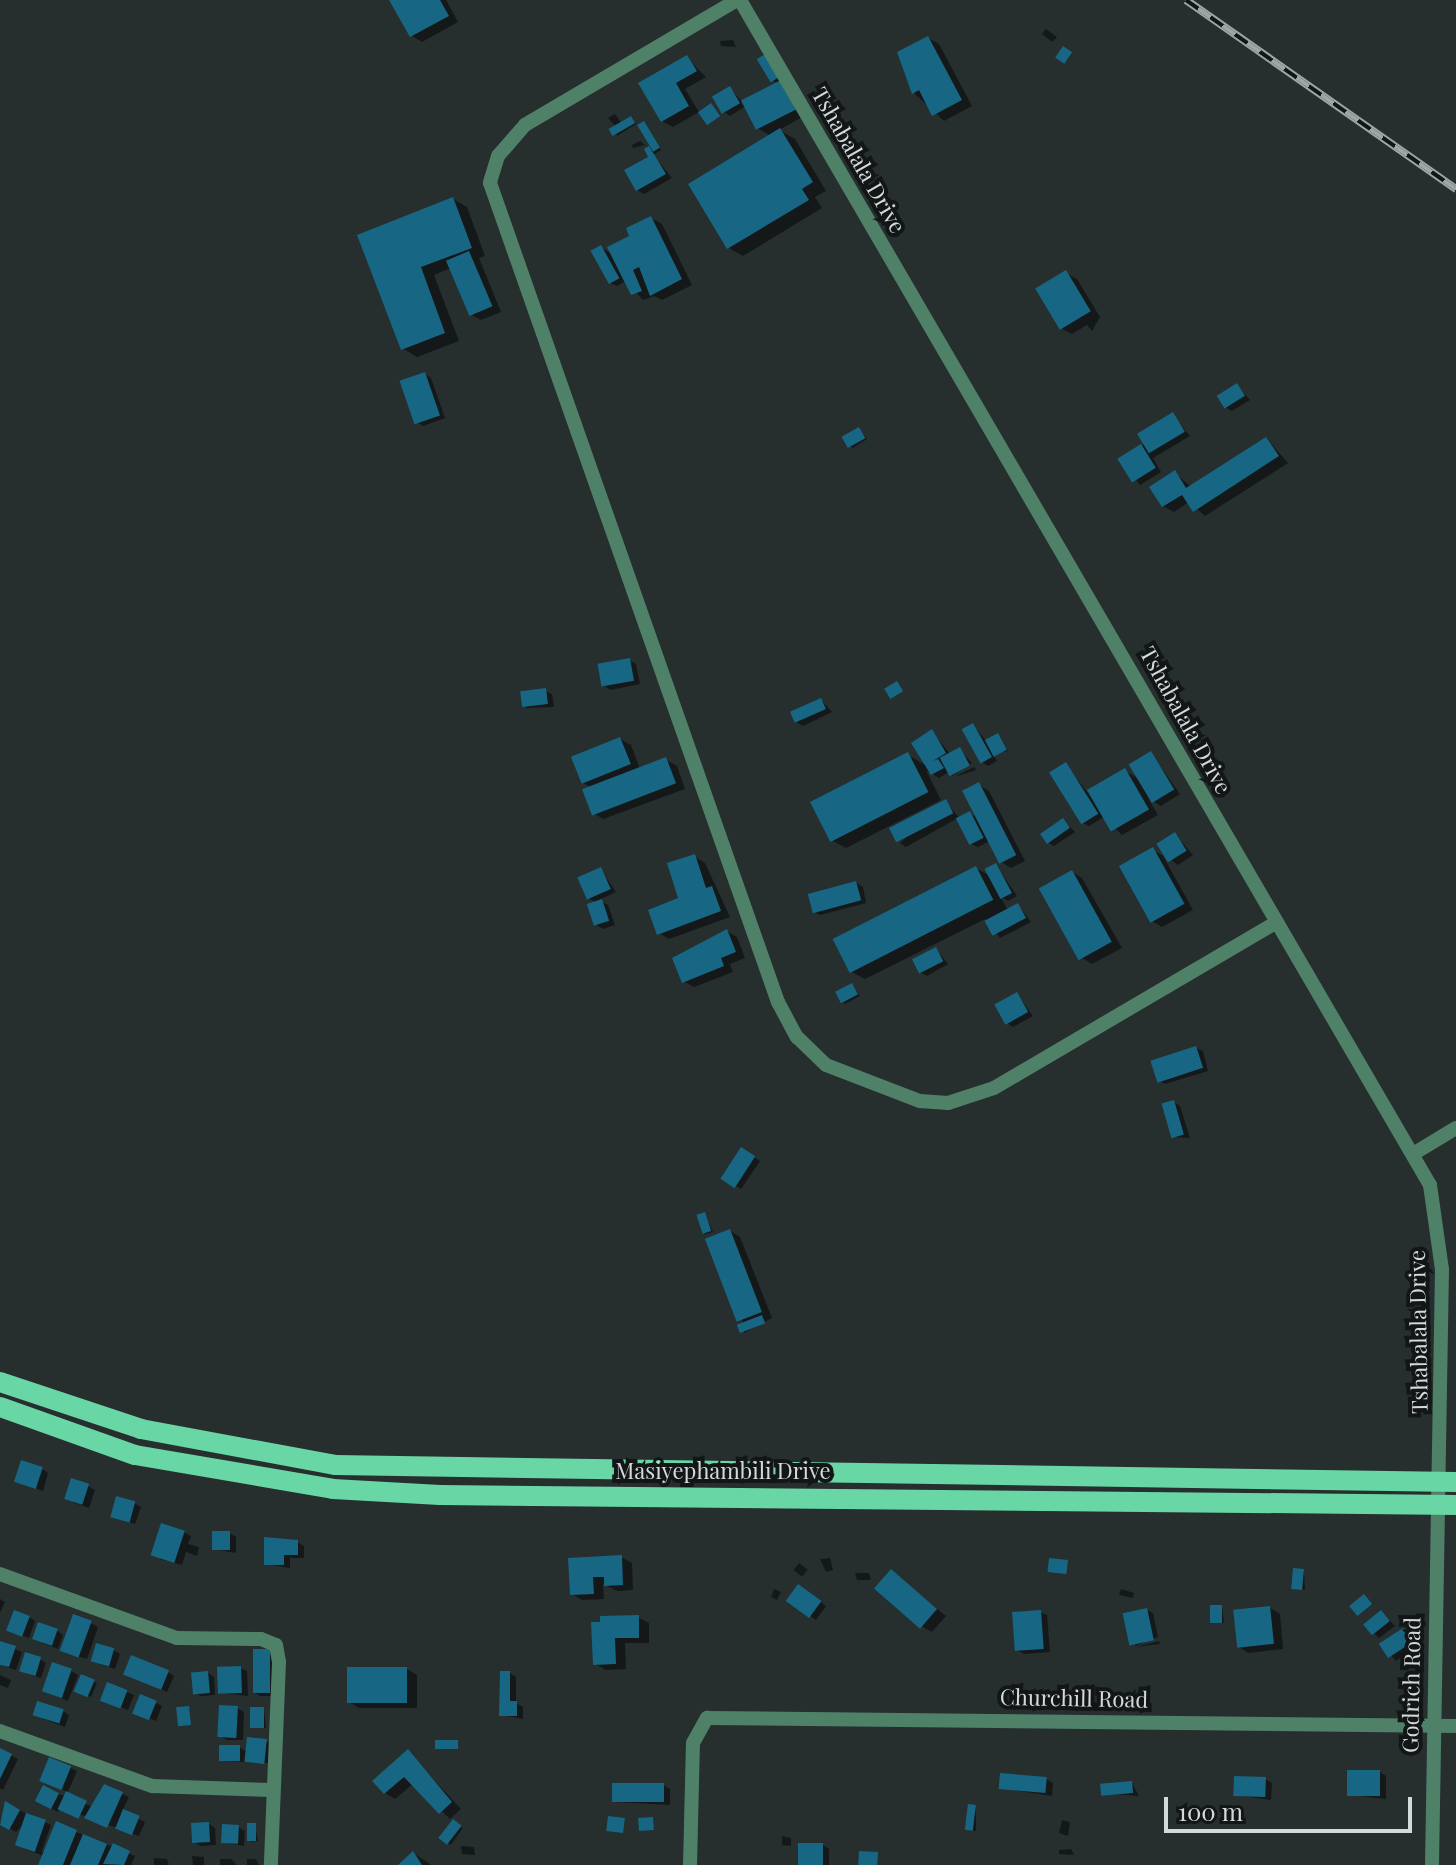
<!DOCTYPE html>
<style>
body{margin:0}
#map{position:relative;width:1456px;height:1865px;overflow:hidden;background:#262e2e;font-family:"Playfair Display",serif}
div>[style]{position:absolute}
.shadow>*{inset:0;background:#0007;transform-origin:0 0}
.building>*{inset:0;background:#176784;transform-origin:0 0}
.street>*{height:14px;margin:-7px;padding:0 7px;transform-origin:7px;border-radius:7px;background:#4f8169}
.primary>*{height:20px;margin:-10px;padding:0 10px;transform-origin:10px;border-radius:10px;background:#68d6a5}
.rail>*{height:8px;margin-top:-4px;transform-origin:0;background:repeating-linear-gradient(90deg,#121616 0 15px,#a0a6a6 0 30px);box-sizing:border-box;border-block:2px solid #a0a6a6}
span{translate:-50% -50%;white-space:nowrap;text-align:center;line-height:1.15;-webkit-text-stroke:8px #121616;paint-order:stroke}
.street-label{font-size:22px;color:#d4d9d9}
.scale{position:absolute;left:1164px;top:1797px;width:248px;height:36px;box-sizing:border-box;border:4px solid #d4d9d9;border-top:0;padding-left:10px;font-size:24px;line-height:28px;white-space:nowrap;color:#d4d9d9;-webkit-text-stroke:6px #121616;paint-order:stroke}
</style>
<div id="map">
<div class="shadow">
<div style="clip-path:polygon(391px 0,446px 0,458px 22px,422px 42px,412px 36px)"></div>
<div style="clip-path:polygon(1046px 29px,1057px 37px,1052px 42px,1042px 34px)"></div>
<div style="clip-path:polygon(928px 38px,939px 44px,972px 106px,944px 121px,914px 93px)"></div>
<div style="clip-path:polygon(733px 40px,736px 47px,721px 46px,720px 41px)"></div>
<div style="clip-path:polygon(767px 55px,806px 115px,779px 130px,795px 139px,826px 191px,815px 197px,822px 208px,743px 256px,729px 248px,771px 136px,759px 129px,746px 106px,730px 116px,724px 112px,730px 88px,744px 104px,779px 84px,772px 80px)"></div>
<div style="clip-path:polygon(687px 58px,706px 77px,685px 89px,699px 112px,673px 127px,662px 121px,641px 84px)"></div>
<div style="clip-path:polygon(615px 114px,622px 124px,631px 118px,636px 124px,617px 136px,616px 127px,608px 118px)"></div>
<div style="clip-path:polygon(646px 125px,661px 150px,653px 155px,672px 178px,644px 194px,637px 190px,653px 157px,647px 150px,652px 147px)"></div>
<div style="clip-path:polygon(640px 141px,645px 145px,633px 148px,632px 145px)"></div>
<div style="clip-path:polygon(453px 199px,467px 207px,485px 256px,479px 258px,501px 312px,481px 320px,470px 314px,451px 268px,434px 275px,459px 341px,417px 357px,402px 348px,360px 236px)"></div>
<div style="clip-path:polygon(651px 218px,662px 224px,692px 285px,662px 300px,654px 296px,643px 300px,626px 281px,617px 286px,610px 283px,601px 248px,613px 254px)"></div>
<div style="clip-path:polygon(1066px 273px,1077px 279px,1100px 317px,1092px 331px,1087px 325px,1072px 334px,1061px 328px)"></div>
<div style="clip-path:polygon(425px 374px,431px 378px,445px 418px,423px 426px,417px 422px)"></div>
<div style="clip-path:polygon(1237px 385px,1250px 400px,1232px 411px,1225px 407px)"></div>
<div style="clip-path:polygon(1173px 415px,1190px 436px,1153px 458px,1161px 472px,1140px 485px,1120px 459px,1145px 444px)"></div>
<div style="clip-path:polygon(859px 430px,867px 439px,853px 448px,850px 446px)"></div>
<div style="clip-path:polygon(1267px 439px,1288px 463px,1205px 516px,1189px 502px,1174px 512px,1163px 506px,1175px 473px,1191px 487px)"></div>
<div style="clip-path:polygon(629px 660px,636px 664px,640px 684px,611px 690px,604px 686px)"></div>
<div style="clip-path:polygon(545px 691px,552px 694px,554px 707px,525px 708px)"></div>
<div style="clip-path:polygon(821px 700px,832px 712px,803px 726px,796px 722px)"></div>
<div style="clip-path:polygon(973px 725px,987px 742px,1000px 737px,1008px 751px,993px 754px,997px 761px,988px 766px,982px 762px)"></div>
<div style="clip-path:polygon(932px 732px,951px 755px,960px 750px,972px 763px,952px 776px,949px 772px,939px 778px,926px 770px,941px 800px,846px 848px,831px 840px,908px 755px,927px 766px)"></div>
<div style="clip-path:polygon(620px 739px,631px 745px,640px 769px,666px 760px,677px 766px,685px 789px,603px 819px,592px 812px,590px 787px,582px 782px)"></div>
<div style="clip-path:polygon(1151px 754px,1180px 794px,1161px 806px,1148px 798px,1158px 815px,1122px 835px,1104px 817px,1089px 826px,1083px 823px,1066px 765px,1088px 793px,1125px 771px,1141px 780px)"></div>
<div style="clip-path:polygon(974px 767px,976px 770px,954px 777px)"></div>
<div style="clip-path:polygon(979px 785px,989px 791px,1025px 861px,1011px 868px,1001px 862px,990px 841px,978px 847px,971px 844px,958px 818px,906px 847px,900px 843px,946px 802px,960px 819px,970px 814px,978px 818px)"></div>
<div style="clip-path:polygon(1063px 820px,1075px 832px,1054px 846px,1047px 842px)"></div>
<div style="clip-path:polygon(1175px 834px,1193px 855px,1178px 865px,1172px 861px)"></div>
<div style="clip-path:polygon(1153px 850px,1163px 856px,1193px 910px,1162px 927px,1152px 921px)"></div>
<div style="clip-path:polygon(695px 857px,705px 863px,730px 917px,669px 939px,659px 933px,681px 899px)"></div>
<div style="clip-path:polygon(996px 865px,1017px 896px,1008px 901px,1001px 897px,1008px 911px,1018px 905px,1031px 922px,1000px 938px,985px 919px,865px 979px,850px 971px,976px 868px,990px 876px)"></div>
<div style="clip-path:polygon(601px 870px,616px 892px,599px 900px,608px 905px,615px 925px,603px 929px,596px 925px,597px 903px,588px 898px)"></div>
<div style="clip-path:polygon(1072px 872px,1082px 878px,1122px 948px,1092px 964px,1082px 958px)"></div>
<div style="clip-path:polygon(856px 883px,863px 887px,866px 903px,820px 915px,813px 911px)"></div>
<div style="clip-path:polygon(727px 931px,737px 937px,745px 958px,730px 964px,733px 972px,694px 987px,683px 981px)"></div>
<div style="clip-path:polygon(936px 949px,948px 964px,927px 976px,920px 972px)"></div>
<div style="clip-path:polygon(852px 986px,860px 996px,845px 1004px,843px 1002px)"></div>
<div style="clip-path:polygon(1017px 994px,1033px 1016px,1013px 1027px,1007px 1023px)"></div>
<div style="clip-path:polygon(1196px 1048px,1203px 1051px,1208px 1071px,1165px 1084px,1158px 1080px)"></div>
<div style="clip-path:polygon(1173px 1102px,1180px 1106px,1190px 1138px,1174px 1137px)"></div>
<div style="clip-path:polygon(748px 1153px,760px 1161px,741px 1189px,722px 1177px)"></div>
<div style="clip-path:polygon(705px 1214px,713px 1232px,706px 1234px,704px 1233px)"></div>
<div style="clip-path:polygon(730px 1231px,740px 1237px,772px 1318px,744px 1333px)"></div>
<div style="clip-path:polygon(42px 1469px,48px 1473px,43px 1491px,16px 1481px)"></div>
<div style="clip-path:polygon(88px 1486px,95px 1490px,89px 1508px,72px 1502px)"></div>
<div style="clip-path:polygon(134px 1503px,141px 1507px,135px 1524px,112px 1516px)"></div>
<div style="clip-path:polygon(184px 1532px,191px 1536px,188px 1544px,199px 1547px,197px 1556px,186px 1552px,182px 1565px,160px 1559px)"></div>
<div style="clip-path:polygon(229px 1533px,236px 1537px,236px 1553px,214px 1549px)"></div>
<div style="clip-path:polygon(297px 1542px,304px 1546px,304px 1558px,290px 1558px,290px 1568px,266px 1564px)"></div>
<div style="clip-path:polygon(621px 1557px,632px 1563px,633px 1590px,617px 1591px,603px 1584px,604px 1599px,582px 1600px,572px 1594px,570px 1560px)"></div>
<div style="clip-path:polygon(830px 1558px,833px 1570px,826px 1572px,820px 1559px)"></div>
<div style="left:799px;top:1563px;width:11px;height:9px;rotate:38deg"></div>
<div style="clip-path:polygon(1304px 1571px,1305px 1590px,1296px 1589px,1293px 1588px)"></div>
<div style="clip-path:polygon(892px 1572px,946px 1616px,932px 1632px,921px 1626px)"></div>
<div style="clip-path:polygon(855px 1573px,869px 1573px,871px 1580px,857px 1580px)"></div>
<div style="clip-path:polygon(774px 1589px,781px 1592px,777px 1600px,771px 1597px)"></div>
<div style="clip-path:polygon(1121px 1589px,1134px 1593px,1133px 1598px,1119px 1595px)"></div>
<div style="clip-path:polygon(805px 1591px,826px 1606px,816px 1620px,788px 1601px)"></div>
<div style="clip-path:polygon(0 1599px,5px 1602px,0 1613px)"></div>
<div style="clip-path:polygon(1222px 1607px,1224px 1623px,1212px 1622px)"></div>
<div style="clip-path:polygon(1270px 1608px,1280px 1614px,1283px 1649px,1248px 1653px,1238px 1646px)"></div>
<div style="clip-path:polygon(1147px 1610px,1153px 1613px,1158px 1637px,1135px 1646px)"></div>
<div style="clip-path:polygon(1040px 1612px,1047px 1615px,1050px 1652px,1024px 1654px,1017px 1650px)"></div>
<div style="clip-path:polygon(1381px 1612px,1395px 1626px,1379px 1638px,1365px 1624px)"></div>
<div style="clip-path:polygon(29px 1617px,35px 1621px,29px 1638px,15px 1633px)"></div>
<div style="clip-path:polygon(638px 1617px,649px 1623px,649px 1643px,625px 1643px,626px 1669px,606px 1670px,595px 1664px,602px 1623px)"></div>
<div style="clip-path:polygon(91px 1623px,98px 1627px,87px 1659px,69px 1654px)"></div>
<div style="clip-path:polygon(57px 1631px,63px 1635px,58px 1649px,41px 1642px)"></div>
<div style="clip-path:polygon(1403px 1631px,1418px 1646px,1396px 1661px,1382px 1645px)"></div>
<div style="clip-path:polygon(1159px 1641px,1160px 1644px,1136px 1647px)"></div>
<div style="clip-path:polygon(0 1643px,22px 1652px,16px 1670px,0 1665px)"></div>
<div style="clip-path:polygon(113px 1650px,120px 1654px,115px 1669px,99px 1664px)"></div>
<div style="clip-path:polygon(270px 1651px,276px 1655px,275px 1696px,260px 1696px,253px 1692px)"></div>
<div style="clip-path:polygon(40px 1659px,46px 1663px,41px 1678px,28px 1674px)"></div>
<div style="clip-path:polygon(240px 1668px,247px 1671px,248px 1696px,220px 1693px)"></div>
<div style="clip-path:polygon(407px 1669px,417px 1675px,417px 1708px,359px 1708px,349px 1702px)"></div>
<div style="clip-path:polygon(71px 1671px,78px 1675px,68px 1701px,50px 1694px)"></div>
<div style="clip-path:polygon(168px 1672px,174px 1676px,167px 1692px,132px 1677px)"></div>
<div style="clip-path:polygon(208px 1673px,214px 1677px,215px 1695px,201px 1696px,195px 1693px)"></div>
<div style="clip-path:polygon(510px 1673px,516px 1677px,516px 1703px,523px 1707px,523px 1719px,501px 1715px)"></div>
<div style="clip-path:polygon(0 1675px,11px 1680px,8px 1688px,0 1685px)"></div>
<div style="left:82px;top:1677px;width:16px;height:15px;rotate:22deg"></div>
<div style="clip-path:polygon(127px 1692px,134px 1695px,128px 1710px,110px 1703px)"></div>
<div style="clip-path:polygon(156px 1703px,162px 1706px,156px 1721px,141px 1715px)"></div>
<div style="clip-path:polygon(237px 1708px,244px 1712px,243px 1740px,227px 1740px,220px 1736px)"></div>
<div style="clip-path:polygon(264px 1709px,266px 1728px,254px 1728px)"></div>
<div style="clip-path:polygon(63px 1711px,69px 1715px,65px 1727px,41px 1718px)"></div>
<div style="clip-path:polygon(266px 1741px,272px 1745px,270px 1763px,221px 1761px,239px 1747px,247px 1752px)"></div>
<div style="clip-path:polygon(0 1750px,18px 1759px,3px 1790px,0 1788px)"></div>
<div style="clip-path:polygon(408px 1752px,461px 1809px,450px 1819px,413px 1784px,395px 1799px,385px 1793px)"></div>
<div style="clip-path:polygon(50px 1759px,77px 1771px,68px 1792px,48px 1784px)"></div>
<div style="clip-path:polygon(1380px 1772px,1386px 1776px,1386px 1799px,1349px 1795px)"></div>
<div style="clip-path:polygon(1046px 1779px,1053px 1783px,1052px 1796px,1000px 1788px)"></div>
<div style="clip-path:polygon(1265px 1779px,1272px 1783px,1271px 1800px,1235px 1795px)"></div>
<div style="clip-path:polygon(1132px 1783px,1139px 1796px,1102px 1793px)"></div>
<div style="clip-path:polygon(663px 1785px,670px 1789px,670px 1805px,614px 1802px)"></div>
<div style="clip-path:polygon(43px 1788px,93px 1807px,122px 1794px,129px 1797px,122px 1811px,145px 1822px,139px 1836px,60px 1807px,58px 1812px,37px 1801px)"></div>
<div style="clip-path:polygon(6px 1804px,51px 1825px,41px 1853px,76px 1832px,135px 1856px,131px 1865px,43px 1865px,44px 1856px,22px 1848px,24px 1824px,16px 1832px,0 1823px)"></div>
<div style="clip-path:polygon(976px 1807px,976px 1831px,970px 1830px)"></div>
<div style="clip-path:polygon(1062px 1820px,1070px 1822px,1068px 1836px,1059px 1833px)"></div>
<div style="left:453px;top:1821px;width:12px;height:21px;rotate:35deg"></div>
<div style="clip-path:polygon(209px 1824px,215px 1828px,216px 1845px,201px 1846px,194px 1842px)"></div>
<div style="clip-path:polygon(255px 1825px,258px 1841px,252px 1842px,249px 1840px)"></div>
<div style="clip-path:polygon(238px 1827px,245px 1831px,244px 1846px,223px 1842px)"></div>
<div style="clip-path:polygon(782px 1836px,791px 1838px,791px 1846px,782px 1845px)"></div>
<div style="clip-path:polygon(823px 1845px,829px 1849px,829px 1865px,800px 1865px)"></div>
<div style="clip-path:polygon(461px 1846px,474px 1847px,475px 1855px,462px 1854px)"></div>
<div style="clip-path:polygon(1071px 1849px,1074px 1855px,1059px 1854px,1059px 1850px)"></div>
<div style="clip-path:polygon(413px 1853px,427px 1862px,431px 1865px,401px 1865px)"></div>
<div style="clip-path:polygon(192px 1856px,204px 1857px,204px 1865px,193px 1865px)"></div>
<div style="clip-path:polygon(154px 1858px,167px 1859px,169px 1865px,154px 1865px)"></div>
<div style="clip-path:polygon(220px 1859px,231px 1859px,237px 1865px,220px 1865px)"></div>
<div style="clip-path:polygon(247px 1859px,256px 1859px,259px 1865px,247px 1865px)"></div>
</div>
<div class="building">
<div style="clip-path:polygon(389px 0,440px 0,449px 16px,410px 37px)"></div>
<div style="clip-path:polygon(928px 36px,962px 100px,932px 116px,919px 90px,912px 94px,897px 52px)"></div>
<div style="left:1063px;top:46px;width:11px;height:14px;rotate:34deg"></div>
<div style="left:767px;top:53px;width:27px;height:12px;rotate:59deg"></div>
<div style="clip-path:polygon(687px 55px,697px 71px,676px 83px,689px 106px,661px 122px,638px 83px)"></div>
<div style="left:781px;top:80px;width:33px;height:45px;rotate:63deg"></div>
<div style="left:730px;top:86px;width:20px;height:21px;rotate:60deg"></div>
<div style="left:711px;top:103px;width:16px;height:16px;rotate:55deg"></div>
<div style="left:631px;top:116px;width:8px;height:26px;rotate:60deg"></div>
<div style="left:644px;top:121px;width:31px;height:8px;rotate:59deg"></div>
<div style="clip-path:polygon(780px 128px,813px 182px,802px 189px,809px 200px,727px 249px,688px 184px)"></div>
<div style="clip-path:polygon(649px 146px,666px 174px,636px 191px,624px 170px,648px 157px,644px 149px)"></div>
<div style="clip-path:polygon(453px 197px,472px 248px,421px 267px,445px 333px,401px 350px,357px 235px)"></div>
<div style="clip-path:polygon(651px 216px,682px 279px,650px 296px,639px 267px,633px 270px,642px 291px,631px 295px,607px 247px,629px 236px,626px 228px)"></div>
<div style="left:601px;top:245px;width:38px;height:12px;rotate:61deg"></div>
<div style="left:469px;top:251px;width:60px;height:25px;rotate:67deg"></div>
<div style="left:1066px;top:270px;width:48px;height:36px;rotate:59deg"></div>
<div style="left:425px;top:372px;width:46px;height:27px;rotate:71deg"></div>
<div style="left:1237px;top:383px;width:15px;height:24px;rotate:58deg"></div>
<div style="left:1173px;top:412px;width:23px;height:42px;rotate:59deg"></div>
<div style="left:859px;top:427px;width:13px;height:20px;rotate:61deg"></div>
<div style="clip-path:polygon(1266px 437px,1279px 456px,1193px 512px,1182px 495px,1162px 507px,1149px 487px,1175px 470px,1186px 488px)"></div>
<div style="left:1141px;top:444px;width:28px;height:28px;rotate:58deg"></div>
<div style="left:630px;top:658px;width:23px;height:33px;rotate:80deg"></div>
<div style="left:897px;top:681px;width:12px;height:15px;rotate:59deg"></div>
<div style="left:546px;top:688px;width:16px;height:26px;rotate:83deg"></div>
<div style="left:821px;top:698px;width:12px;height:34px;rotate:66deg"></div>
<div style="left:973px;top:723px;width:39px;height:13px;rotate:61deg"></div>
<div style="clip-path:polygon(932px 729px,946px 753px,933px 761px,938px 759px,944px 768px,931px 775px,911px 743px)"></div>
<div style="left:998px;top:733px;width:19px;height:15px;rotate:62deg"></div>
<div style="left:620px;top:737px;width:29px;height:53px;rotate:68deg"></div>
<div style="left:960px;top:747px;width:21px;height:23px;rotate:62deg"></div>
<div style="left:1151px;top:751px;width:45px;height:26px;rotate:59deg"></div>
<div style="left:908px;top:752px;width:45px;height:110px;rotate:63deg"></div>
<div style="left:666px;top:757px;width:28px;height:90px;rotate:69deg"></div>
<div style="left:1066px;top:762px;width:61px;height:20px;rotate:58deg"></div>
<div style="left:1125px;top:768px;width:48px;height:44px;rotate:60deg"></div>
<div style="left:979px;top:782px;width:82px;height:19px;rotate:63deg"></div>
<div style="left:946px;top:799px;width:16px;height:64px;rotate:63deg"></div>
<div style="left:970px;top:811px;width:30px;height:16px;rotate:63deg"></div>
<div style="left:1063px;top:818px;width:12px;height:28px;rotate:55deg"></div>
<div style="left:1175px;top:832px;width:22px;height:22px;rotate:58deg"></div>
<div style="left:1153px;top:847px;width:65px;height:39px;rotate:61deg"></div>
<div style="clip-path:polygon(695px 854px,706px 888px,712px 886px,721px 911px,657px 935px,648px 910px,678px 898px,667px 863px)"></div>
<div style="left:996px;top:863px;width:34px;height:13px;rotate:62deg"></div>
<div style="left:976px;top:866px;width:38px;height:161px;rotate:63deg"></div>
<div style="left:601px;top:867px;width:24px;height:26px;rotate:66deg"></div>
<div style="left:1072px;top:870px;width:82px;height:38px;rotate:61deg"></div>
<div style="left:856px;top:881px;width:20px;height:50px;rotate:75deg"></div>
<div style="left:602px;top:899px;width:23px;height:16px;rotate:72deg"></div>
<div style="left:1018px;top:903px;width:17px;height:38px;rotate:62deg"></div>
<div style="clip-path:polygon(727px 929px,736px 952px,721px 958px,724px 966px,682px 983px,672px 958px)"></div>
<div style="left:936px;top:947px;width:16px;height:27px;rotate:63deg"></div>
<div style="left:852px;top:983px;width:13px;height:19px;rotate:63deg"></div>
<div style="left:1017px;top:992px;width:23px;height:26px;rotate:61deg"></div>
<div style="left:1196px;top:1046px;width:23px;height:48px;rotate:72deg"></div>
<div style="left:1174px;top:1100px;width:36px;height:13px;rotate:74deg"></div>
<div style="left:741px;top:1147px;width:17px;height:38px;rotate:33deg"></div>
<div style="left:705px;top:1212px;width:20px;height:9px;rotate:72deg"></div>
<div style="left:730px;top:1229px;width:89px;height:27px;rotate:69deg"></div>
<div style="left:762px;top:1315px;width:9px;height:27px;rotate:69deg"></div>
<div style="left:21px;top:1460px;width:23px;height:23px;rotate:18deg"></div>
<div style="left:71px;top:1478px;width:19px;height:22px;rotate:18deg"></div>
<div style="left:116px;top:1496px;width:20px;height:22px;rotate:15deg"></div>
<div style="left:161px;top:1523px;width:25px;height:34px;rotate:18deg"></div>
<div style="left:230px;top:1531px;width:19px;height:18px;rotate:90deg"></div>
<div style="clip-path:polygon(264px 1537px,298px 1540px,298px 1555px,284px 1555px,284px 1565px,264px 1565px)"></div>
<div style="clip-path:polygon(622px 1555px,623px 1585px,604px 1586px,604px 1577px,593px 1577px,594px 1594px,570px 1595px,568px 1558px)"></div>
<div style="left:1049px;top:1558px;width:19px;height:14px;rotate:6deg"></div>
<div style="left:1293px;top:1568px;width:11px;height:21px;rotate:5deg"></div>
<div style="left:891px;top:1569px;width:61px;height:26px;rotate:41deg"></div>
<div style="left:798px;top:1584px;width:29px;height:21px;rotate:36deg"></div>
<div style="left:1364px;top:1594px;width:13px;height:19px;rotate:51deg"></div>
<div style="left:1210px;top:1605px;width:12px;height:18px"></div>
<div style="left:1270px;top:1606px;width:38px;height:37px;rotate:84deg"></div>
<div style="left:1147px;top:1608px;width:33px;height:25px;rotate:78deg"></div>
<div style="left:14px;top:1610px;width:17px;height:22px;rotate:21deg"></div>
<div style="left:1041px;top:1610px;width:39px;height:29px;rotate:86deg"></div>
<div style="left:1381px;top:1610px;width:14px;height:23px;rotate:51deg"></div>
<div style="left:73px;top:1614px;width:20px;height:39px;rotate:20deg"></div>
<div style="clip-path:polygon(639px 1615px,639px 1638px,615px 1638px,616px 1664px,593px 1665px,591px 1622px,600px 1622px,600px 1616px)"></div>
<div style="left:38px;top:1622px;width:21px;height:18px;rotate:19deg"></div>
<div style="left:1403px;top:1628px;width:17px;height:29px;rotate:57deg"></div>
<div style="clip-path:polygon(0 1641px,16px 1646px,9px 1667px,0 1665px)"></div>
<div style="left:96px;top:1643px;width:19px;height:19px;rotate:16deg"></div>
<div style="left:253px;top:1649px;width:17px;height:44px"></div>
<div style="left:25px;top:1652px;width:17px;height:20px;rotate:17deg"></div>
<div style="left:131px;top:1655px;width:41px;height:21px;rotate:22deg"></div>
<div style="left:52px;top:1662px;width:21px;height:31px;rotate:19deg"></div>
<div style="left:241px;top:1666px;width:27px;height:24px;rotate:88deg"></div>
<div style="left:347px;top:1667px;width:60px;height:36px"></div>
<div style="left:208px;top:1671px;width:22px;height:17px;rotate:85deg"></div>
<div style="clip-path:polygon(500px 1671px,510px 1671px,510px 1701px,517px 1701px,517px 1716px,499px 1716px)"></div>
<div style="left:81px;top:1674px;width:15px;height:19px;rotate:23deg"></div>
<div style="left:107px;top:1682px;width:22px;height:20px;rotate:21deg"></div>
<div style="left:140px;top:1694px;width:18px;height:21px;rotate:22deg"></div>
<div style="left:37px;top:1701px;width:28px;height:15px;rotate:17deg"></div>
<div style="left:219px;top:1705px;width:19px;height:32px;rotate:3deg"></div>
<div style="left:189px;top:1706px;width:19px;height:13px;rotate:84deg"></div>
<div style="left:250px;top:1707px;width:14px;height:21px"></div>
<div style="left:247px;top:1737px;width:20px;height:25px;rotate:6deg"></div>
<div style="left:435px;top:1740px;width:23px;height:9px"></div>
<div style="left:240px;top:1745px;width:16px;height:21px;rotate:90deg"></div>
<div style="clip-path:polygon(0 1748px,12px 1754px,0 1779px)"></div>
<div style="clip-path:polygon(408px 1749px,452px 1802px,439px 1814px,404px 1777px,384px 1794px,372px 1781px)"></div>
<div style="left:49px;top:1757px;width:24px;height:26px;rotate:22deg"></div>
<div style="left:1347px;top:1770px;width:33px;height:26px"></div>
<div style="left:1000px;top:1773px;width:47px;height:16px;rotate:5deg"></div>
<div style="left:1234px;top:1776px;width:32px;height:20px;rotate:2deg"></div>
<div style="left:1132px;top:1781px;width:12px;height:32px;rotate:85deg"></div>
<div style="left:664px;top:1783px;width:19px;height:52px;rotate:90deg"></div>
<div style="clip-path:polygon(104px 1784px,123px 1792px,107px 1828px,84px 1818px)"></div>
<div style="left:43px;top:1785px;width:18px;height:18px;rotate:27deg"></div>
<div style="left:66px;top:1791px;width:23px;height:20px;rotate:25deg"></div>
<div style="clip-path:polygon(5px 1801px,20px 1810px,9px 1830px,0 1825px)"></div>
<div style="left:968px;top:1804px;width:8px;height:26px;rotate:7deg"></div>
<div style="left:123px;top:1809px;width:18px;height:21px;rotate:22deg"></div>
<div style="left:26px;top:1813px;width:21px;height:34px;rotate:19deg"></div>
<div style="left:608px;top:1816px;width:17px;height:15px;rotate:7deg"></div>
<div style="left:653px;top:1817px;width:13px;height:15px;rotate:86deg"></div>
<div style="left:453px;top:1819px;width:11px;height:24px;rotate:38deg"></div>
<div style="clip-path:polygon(56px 1821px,77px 1830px,63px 1865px,38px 1865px)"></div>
<div style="left:209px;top:1822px;width:20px;height:18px;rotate:87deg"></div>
<div style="left:247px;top:1823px;width:9px;height:18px"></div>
<div style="left:222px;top:1824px;width:17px;height:19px;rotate:3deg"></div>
<div style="clip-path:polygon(83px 1834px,107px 1844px,98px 1865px,70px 1865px)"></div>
<div style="clip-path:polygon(113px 1843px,130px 1851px,124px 1865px,103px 1864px)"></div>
<div style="left:798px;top:1843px;width:25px;height:22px"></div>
<div style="clip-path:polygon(413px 1851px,422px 1865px,398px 1865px)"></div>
<div style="left:859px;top:1851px;width:19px;height:14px;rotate:3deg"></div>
</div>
<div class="street">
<div style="left:737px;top:0;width:246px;rotate:149.5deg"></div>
<div style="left:525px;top:125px;width:41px;rotate:131.1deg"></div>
<div style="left:498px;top:156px;width:28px;rotate:107deg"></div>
<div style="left:490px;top:183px;width:868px;rotate:70.63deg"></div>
<div style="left:778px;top:1002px;width:40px;rotate:62deg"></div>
<div style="left:797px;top:1037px;width:40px;rotate:44deg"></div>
<div style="left:826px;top:1065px;width:101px;rotate:21deg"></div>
<div style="left:920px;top:1101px;width:28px;rotate:4deg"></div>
<div style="left:948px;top:1103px;width:48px;rotate:-18.1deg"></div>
<div style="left:994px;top:1088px;width:326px;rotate:-30.4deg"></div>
<div style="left:740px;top:0;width:1371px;rotate:59.79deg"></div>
<div style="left:1430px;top:1185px;width:85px;rotate:81.9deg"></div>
<div style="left:1442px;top:1269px;width:596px;rotate:90.96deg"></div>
<div style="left:1413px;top:1154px;width:50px;rotate:-31.2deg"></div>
<div style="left:0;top:1574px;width:188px;rotate:19.9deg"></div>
<div style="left:177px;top:1638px;width:84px;rotate:0.7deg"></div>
<div style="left:261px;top:1639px;width:16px;rotate:22deg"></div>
<div style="left:276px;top:1645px;width:17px;rotate:80deg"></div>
<div style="left:279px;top:1662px;width:203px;rotate:92.3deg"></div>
<div style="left:0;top:1731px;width:162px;rotate:19.9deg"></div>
<div style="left:152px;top:1786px;width:120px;rotate:1.9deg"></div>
<div style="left:690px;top:1865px;width:122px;rotate:-88.6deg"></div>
<div style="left:693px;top:1743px;width:29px;rotate:-61deg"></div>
<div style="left:707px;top:1718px;width:749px;rotate:0.61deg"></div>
</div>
<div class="primary">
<div style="left:0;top:1382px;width:149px;rotate:18.4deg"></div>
<div style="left:141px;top:1429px;width:197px;rotate:10.5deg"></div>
<div style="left:335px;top:1465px;width:1121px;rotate:0.87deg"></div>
<div style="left:0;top:1407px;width:143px;rotate:19.6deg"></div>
<div style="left:135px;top:1455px;width:201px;rotate:9.7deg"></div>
<div style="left:333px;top:1489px;width:107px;rotate:3.2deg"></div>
<div style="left:440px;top:1495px;width:1016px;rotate:0.56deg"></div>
</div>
<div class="rail">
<div style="left:1186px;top:0;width:330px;rotate:35deg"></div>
</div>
<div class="street-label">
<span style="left:859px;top:160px;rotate:60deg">Tshabalala Drive</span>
<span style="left:1186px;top:720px;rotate:61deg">Tshabalala Drive</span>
<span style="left:1418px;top:1332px;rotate:-91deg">Tshabalala Drive</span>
<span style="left:723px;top:1471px">Masiyephambili Drive</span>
<span style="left:1411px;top:1685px;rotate:-89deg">Godrich Road</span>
<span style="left:1074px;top:1698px;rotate:1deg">Churchill Road</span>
</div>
<div class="scale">100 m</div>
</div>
